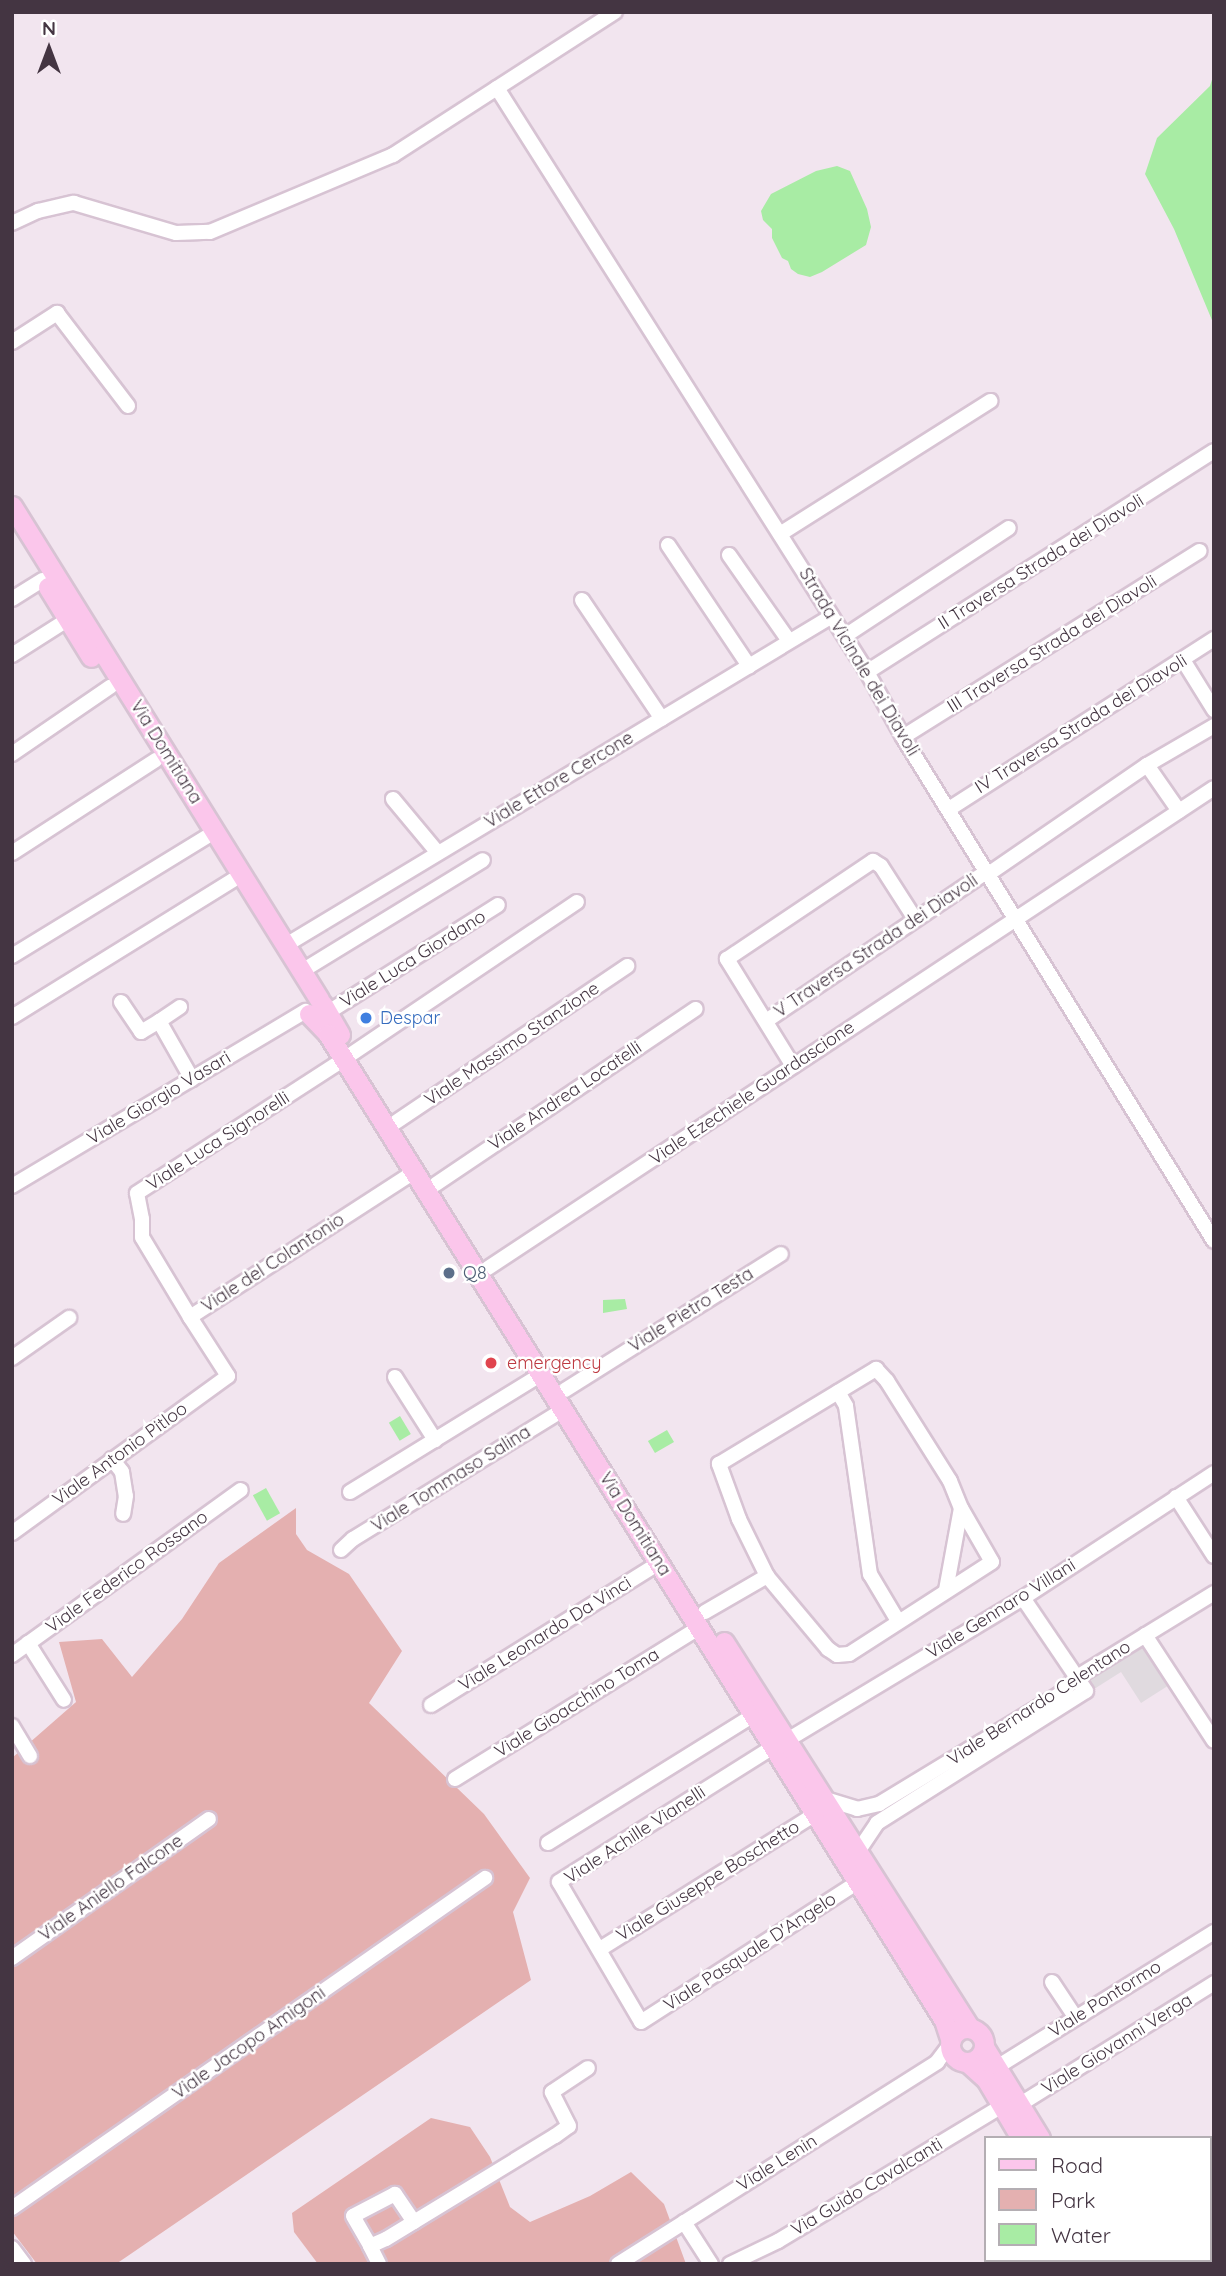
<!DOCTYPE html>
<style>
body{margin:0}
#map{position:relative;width:1226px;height:2276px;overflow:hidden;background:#f2e5ef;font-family:Quicksand,sans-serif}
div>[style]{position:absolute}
.green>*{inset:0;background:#e4b0b0}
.parking>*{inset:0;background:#e0dadf}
.water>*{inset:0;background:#a8eca4;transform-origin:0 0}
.roads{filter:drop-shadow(2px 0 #d7c3d3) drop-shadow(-2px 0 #d7c3d3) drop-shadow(0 2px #d7c3d3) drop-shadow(0 -2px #d7c3d3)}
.street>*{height:14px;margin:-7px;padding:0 7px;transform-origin:7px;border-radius:7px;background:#fff}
.secondary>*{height:19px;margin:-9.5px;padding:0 9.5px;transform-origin:9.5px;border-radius:9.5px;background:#fbc6eb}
.secondary>.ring{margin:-9.5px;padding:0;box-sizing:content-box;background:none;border:19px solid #fbc6eb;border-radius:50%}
.dots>*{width:19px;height:19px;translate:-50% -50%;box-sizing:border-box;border:4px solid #fff;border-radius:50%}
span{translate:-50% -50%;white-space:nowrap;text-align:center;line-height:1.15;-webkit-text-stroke:5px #fff;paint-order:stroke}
.street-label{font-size:18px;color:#443542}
.shop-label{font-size:18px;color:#366cbe}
.left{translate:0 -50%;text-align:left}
.service-label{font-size:18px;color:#4e5e75}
.health-label{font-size:18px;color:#be3a42}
.frame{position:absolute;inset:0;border:14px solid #443542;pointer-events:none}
.legend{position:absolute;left:984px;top:2136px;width:228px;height:126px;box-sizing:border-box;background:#fff;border:2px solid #b4aeb3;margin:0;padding:9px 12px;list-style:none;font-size:21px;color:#443542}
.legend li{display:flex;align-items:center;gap:14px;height:35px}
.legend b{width:35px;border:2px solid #b4aeb3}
.north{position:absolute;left:14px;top:14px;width:70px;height:70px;-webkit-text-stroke:5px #fff;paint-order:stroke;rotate:0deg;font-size:19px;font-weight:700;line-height:28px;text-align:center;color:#443542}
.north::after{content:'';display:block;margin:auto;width:24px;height:32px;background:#443542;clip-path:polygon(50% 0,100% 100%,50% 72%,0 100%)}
</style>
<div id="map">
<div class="green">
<div style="clip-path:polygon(296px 1508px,296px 1534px,307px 1550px,349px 1574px,402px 1651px,369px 1703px,484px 1814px,530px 1878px,513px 1912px,531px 1980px,116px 2264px,37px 2264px,12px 2231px,12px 1758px,76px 1702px,59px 1642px,102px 1639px,132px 1677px,182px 1619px,219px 1563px)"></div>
<div style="clip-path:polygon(431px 2118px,470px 2127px,490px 2157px,510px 2207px,530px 2222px,590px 2196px,631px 2172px,664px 2204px,686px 2264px,318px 2264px,294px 2232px,292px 2213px)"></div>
</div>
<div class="parking">
<div style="clip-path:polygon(1142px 1627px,1177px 1680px,1141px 1703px,1121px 1672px,1091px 1691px,1077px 1669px)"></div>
</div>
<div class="water">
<div style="clip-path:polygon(1214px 73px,1214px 325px,1174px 229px,1145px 174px,1157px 138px,1210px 86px)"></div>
<div style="clip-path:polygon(837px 166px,850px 171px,867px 209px,871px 227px,866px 245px,822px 272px,810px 277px,798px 274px,791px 269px,788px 261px,782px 258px,772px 238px,772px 229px,763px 220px,761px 211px,771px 194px,816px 171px)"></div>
<div style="clip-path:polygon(625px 1299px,627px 1309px,603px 1313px,603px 1300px)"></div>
<div style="left:400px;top:1416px;width:21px;height:13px;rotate:59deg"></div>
<div style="left:667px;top:1430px;width:14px;height:22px;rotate:60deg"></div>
<div style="left:266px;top:1488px;width:29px;height:15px;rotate:61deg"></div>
</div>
<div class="roads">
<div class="street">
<div style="left:497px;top:88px;width:691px;rotate:57.64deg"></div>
<div style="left:867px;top:672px;width:74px;rotate:61deg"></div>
<div style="left:903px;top:737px;width:592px;rotate:58.32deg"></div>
<div style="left:12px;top:223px;width:29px;rotate:-25deg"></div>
<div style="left:38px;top:211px;width:37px;rotate:-13deg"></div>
<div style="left:74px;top:203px;width:106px;rotate:16.4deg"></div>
<div style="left:176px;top:233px;width:34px;rotate:-2deg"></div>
<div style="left:210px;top:232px;width:199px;rotate:-22.8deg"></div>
<div style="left:393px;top:155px;width:264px;rotate:-32.8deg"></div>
<div style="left:12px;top:342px;width:54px;rotate:-32.8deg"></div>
<div style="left:57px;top:313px;width:117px;rotate:52.6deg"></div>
<div style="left:780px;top:534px;width:249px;rotate:-32.3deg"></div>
<div style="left:668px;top:545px;width:146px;rotate:56.2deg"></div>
<div style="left:729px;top:555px;width:105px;rotate:55.1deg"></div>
<div style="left:12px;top:599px;width:36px;rotate:-32deg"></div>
<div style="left:582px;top:600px;width:143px;rotate:56.1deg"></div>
<div style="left:845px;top:636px;width:196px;rotate:-33.4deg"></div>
<div style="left:12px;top:655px;width:65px;rotate:-32.5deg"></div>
<div style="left:1183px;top:660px;width:59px;rotate:58.2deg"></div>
<div style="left:867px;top:672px;width:411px;rotate:-32.5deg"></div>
<div style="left:903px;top:737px;width:350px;rotate:-32.1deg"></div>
<div style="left:12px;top:754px;width:119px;rotate:-34.4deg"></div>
<div style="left:1147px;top:765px;width:56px;rotate:55.2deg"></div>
<div style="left:393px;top:799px;width:70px;rotate:50.2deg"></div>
<div style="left:949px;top:809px;width:315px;rotate:-32.7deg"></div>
<div style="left:12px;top:853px;width:171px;rotate:-32.9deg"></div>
<div style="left:987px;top:875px;width:194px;rotate:-34.5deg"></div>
<div style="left:1147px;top:765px;width:78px;rotate:-30.2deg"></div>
<div style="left:286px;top:945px;width:637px;rotate:-31.07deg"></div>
<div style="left:12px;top:956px;width:228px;rotate:-31.5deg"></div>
<div style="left:302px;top:971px;width:212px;rotate:-31.5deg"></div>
<div style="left:121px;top:1002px;width:36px;rotate:56deg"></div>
<div style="left:141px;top:1032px;width:21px;rotate:-31deg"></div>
<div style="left:180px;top:1007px;width:25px;rotate:146deg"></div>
<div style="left:159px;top:1021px;width:67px;rotate:60.4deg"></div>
<div style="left:327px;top:1013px;width:202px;rotate:-32.3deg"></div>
<div style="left:12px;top:1017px;width:260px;rotate:-31.8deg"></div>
<div style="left:766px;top:1021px;width:266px;rotate:-34.1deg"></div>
<div style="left:353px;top:1053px;width:270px;rotate:-34deg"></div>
<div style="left:793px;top:1066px;width:126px;rotate:-121.7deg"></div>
<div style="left:727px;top:959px;width:176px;rotate:-33.9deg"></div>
<div style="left:873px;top:861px;width:9px;rotate:32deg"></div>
<div style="left:881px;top:866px;width:63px;rotate:57.3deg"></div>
<div style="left:396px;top:1122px;width:279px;rotate:-34deg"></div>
<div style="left:436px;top:1184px;width:313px;rotate:-34deg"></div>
<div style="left:12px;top:1186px;width:342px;rotate:-30.8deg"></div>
<div style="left:488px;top:1268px;width:870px;rotate:-33.47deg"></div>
<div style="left:190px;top:1317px;width:93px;rotate:-121deg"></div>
<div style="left:142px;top:1237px;width:18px;rotate:-90deg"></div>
<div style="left:142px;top:1219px;width:26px;rotate:-101deg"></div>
<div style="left:137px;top:1193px;width:247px;rotate:-32.9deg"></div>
<div style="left:12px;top:1358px;width:70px;rotate:-35.1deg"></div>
<div style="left:876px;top:1369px;width:16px;rotate:47deg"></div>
<div style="left:887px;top:1381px;width:118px;rotate:57.8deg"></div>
<div style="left:950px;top:1481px;width:29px;rotate:68deg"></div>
<div style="left:961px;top:1508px;width:62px;rotate:60.1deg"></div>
<div style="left:992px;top:1562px;width:170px;rotate:147.2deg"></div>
<div style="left:849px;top:1654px;width:12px;rotate:175deg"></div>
<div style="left:837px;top:1655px;width:11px;rotate:-146deg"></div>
<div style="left:828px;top:1649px;width:95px;rotate:-129.9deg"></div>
<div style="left:767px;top:1576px;width:64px;rotate:-116.2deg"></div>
<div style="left:739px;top:1519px;width:59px;rotate:-110deg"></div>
<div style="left:719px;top:1464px;width:184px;rotate:-31.2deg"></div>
<div style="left:395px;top:1377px;width:75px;rotate:57.6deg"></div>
<div style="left:565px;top:1390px;width:255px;rotate:-32.2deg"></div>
<div style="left:838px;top:1392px;width:16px;rotate:60deg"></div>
<div style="left:846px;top:1406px;width:170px;rotate:81.9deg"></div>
<div style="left:870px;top:1574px;width:55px;rotate:59.2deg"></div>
<div style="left:112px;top:1459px;width:16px;rotate:52deg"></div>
<div style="left:122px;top:1472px;width:24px;rotate:81deg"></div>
<div style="left:126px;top:1496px;width:18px;rotate:99deg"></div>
<div style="left:350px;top:1492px;width:223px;rotate:-31.6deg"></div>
<div style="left:1176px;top:1497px;width:70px;rotate:57.2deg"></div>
<div style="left:12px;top:1533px;width:267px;rotate:-36deg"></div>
<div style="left:228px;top:1376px;width:70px;rotate:-122.8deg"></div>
<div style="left:190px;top:1317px;width:267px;rotate:-32.9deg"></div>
<div style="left:341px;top:1550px;width:16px;rotate:-43deg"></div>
<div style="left:353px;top:1539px;width:246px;rotate:-31.6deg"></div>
<div style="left:946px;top:1590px;width:83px;rotate:-79.6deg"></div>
<div style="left:705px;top:1612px;width:72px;rotate:-30.1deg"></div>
<div style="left:1145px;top:1635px;width:126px;rotate:56.9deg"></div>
<div style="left:28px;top:1643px;width:67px;rotate:57.7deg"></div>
<div style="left:12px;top:1655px;width:282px;rotate:-35.8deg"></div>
<div style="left:431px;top:1705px;width:269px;rotate:-31.9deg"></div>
<div style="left:12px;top:1726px;width:35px;rotate:59deg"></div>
<div style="left:786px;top:1741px;width:277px;rotate:-31.1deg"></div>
<div style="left:1023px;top:1598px;width:228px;rotate:-33.2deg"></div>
<div style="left:773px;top:1747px;width:253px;rotate:147.8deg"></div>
<div style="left:559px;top:1882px;width:162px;rotate:59.6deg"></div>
<div style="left:641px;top:2022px;width:258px;rotate:-32.8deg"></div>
<div style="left:455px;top:1779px;width:287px;rotate:-31.8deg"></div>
<div style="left:822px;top:1798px;width:37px;rotate:17deg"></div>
<div style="left:857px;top:1809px;width:23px;rotate:-13deg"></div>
<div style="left:879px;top:1804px;width:212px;rotate:-31.3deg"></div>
<div style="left:1060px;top:1694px;width:24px;rotate:-45deg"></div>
<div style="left:1077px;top:1677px;width:161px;rotate:-31.5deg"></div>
<div style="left:548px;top:1843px;width:243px;rotate:-31.9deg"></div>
<div style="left:857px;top:1853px;width:36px;rotate:-56deg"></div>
<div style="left:877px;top:1823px;width:247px;rotate:-32.3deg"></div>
<div style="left:1086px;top:1691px;width:112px;rotate:-124.1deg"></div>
<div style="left:600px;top:1949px;width:254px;rotate:-32.1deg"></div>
<div style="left:12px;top:1958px;width:241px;rotate:-35.2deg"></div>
<div style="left:1052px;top:1982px;width:43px;rotate:56.3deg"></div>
<div style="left:997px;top:2067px;width:256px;rotate:-31.9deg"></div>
<div style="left:1019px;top:2105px;width:230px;rotate:-32deg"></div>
<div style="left:12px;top:2208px;width:577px;rotate:-34.9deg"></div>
<div style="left:414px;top:2222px;width:34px;rotate:-124deg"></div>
<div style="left:395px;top:2194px;width:47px;rotate:152.4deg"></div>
<div style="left:353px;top:2216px;width:34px;rotate:60deg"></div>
<div style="left:370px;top:2246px;width:17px;rotate:-24deg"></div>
<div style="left:386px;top:2239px;width:198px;rotate:-31.4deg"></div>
<div style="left:555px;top:2136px;width:17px;rotate:-36deg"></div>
<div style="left:569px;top:2126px;width:38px;rotate:-117deg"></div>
<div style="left:552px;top:2092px;width:43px;rotate:-33.7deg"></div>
<div style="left:684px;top:2222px;width:50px;rotate:57.3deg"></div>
<div style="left:370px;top:2246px;width:20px;rotate:63deg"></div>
<div style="left:12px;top:2248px;width:20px;rotate:53deg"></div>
<div style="left:618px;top:2264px;width:378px;rotate:-32.3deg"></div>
<div style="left:937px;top:2062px;width:21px;rotate:-53deg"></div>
<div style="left:730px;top:2264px;width:53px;rotate:-25.6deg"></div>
<div style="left:778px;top:2241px;width:262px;rotate:-31.1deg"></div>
<div style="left:995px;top:2264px;width:7px;rotate:-34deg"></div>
</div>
<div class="secondary">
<div style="left:12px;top:506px;width:581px;rotate:58.09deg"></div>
<div style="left:48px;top:587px;width:82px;rotate:58.4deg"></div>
<div style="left:323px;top:1005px;width:34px;rotate:60deg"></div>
<div style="left:309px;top:1014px;width:28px;rotate:46deg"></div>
<div style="left:328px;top:1034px;width:1163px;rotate:58.01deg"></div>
<div style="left:944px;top:2020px;width:22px;rotate:72deg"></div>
<div style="left:724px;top:1642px;width:458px;rotate:57.5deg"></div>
<div class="ring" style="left:950px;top:2028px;width:15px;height:15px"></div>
<div style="left:984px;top:2047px;width:107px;rotate:58.4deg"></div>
<div style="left:967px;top:2062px;width:25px;rotate:42deg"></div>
<div style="left:986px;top:2079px;width:69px;rotate:59.3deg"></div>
<div style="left:1094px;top:2260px;width:4px;rotate:63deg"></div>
<div style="left:1114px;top:2260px;width:4px;rotate:63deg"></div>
</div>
</div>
<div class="dots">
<div style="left:366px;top:1018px;background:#3f7fe0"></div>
<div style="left:449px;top:1273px;background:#5c6f8a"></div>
<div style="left:491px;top:1363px;background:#e0444e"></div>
</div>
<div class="street-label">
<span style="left:1041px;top:562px;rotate:-32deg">II Traversa Strada dei Diavoli</span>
<span style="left:1052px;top:644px;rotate:-32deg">III Traversa Strada dei Diavoli</span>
<span style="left:859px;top:662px;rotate:59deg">Strada Vicinale dei Diavoli</span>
<span style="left:1081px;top:724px;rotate:-32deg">IV Traversa Strada dei Diavoli</span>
<span style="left:166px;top:752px;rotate:58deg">Via Domitiana</span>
<span style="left:559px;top:780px;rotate:-31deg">Viale Ettore Cercone</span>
<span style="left:876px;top:946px;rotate:-34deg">V Traversa Strada dei Diavoli</span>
<span style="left:413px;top:959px;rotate:-32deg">Viale Luca Giordano</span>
<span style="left:512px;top:1044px;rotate:-34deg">Viale Massimo Stanzione</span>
<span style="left:752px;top:1093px;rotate:-34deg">Viale Ezechiele Guardascione</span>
<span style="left:565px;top:1096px;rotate:-34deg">Viale Andrea Locatelli</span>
<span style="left:159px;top:1098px;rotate:-31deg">Viale Giorgio Vasari</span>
<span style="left:218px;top:1141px;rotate:-33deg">Viale Luca Signorelli</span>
<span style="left:273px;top:1263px;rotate:-33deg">Viale del Colantonio</span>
<span style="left:691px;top:1310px;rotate:-32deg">Viale Pietro Testa</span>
<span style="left:120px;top:1454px;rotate:-36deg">Viale Antonio Pitloo</span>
<span style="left:451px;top:1479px;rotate:-32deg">Viale Tommaso Salina</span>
<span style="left:635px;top:1524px;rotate:58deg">Via Domitiana</span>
<span style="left:127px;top:1572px;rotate:-36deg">Viale Federico Rossano</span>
<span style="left:1001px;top:1609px;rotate:-32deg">Viale Gennaro Villani</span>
<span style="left:545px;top:1634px;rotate:-32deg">Viale Leonardo Da Vinci</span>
<span style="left:577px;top:1703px;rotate:-32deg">Viale Gioacchino Toma</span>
<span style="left:1039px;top:1703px;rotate:-33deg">Viale Bernardo Celentano</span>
<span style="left:635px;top:1835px;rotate:-33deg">Viale Achille Vianelli</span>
<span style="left:708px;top:1881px;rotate:-32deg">Viale Giuseppe Boschetto</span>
<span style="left:111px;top:1888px;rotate:-35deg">Viale Aniello Falcone</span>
<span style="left:750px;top:1952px;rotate:-33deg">Viale Pasquale D'Angelo</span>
<span style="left:1105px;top:1999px;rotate:-32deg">Viale Pontormo</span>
<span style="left:249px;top:2043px;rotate:-35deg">Viale Jacopo Amigoni</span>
<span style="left:1117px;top:2044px;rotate:-32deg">Viale Giovanni Verga</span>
<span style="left:777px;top:2163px;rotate:-32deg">Viale Lenin</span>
<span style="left:867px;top:2187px;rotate:-31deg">Via Guido Cavalcanti</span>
</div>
<div class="shop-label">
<span class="left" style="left:380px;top:1018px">Despar</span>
</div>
<div class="service-label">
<span class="left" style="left:463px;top:1273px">Q8</span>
</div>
<div class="health-label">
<span class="left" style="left:507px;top:1363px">emergency</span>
</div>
<div class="frame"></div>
<ul class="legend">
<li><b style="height:9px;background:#fbc6eb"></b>Road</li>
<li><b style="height:19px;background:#e4b0b0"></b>Park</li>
<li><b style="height:19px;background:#a8eca4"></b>Water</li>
</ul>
<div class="north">N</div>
</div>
